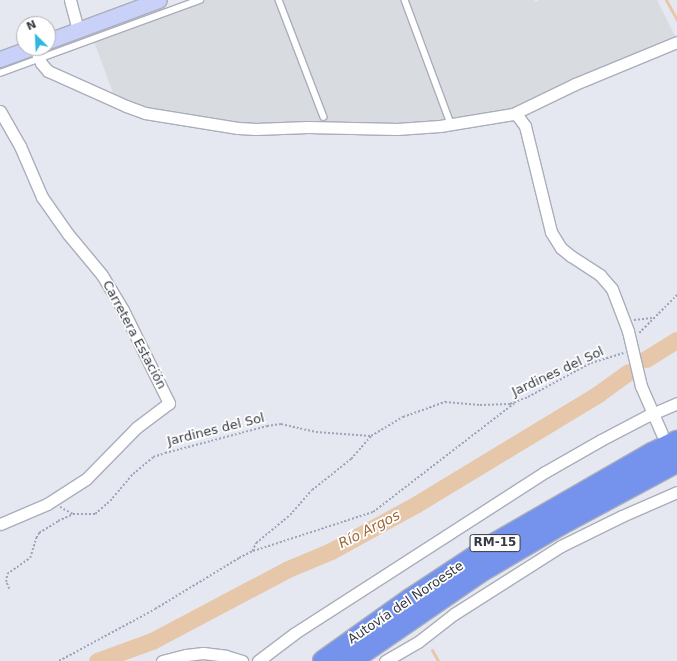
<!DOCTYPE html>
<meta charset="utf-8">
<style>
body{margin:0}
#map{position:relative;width:677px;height:661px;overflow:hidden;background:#e6e8f1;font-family:"DejaVu Sans",sans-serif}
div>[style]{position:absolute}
.industrial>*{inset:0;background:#d8dbe0}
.stream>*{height:3px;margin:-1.5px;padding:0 1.5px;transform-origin:1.5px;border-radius:1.5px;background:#e7c7a9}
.river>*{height:17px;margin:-8.5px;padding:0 8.5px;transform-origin:8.5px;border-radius:8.5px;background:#e7c7a9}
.path>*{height:1.5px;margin-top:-0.75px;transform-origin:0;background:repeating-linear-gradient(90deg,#9da5bb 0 2px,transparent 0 4px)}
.roads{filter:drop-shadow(1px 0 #aaaebb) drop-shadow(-1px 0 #aaaebb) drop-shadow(0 1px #aaaebb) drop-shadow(0 -1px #aaaebb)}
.lane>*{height:5.5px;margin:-2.75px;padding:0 2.75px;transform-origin:2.75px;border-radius:2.75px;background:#fff}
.street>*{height:11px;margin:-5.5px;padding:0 5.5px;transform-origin:5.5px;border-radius:5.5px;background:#fff}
.secondary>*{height:15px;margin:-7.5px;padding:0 7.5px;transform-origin:7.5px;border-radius:7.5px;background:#c9d1f8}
.highway>*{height:20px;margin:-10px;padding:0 10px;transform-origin:10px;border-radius:10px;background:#7593ec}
span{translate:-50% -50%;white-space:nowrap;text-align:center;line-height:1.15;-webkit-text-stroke:3.5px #fff;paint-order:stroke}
.shield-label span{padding:1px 3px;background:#fff;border:1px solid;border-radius:3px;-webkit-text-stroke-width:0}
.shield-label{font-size:12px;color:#363a43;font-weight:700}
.street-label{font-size:13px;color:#363a43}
.water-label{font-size:14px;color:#9a6a3a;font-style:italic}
.north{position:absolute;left:16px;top:16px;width:40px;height:40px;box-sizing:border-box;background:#fff;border:1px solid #afb0b4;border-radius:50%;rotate:336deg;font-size:11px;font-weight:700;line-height:16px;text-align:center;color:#363a43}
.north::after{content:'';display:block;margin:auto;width:14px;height:18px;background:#2eb7e0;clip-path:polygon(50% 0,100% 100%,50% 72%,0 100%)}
</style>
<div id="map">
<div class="industrial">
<div style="clip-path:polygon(200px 0,534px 0,535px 2px,539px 0,657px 0,677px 40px,513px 114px,473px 121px,238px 128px,116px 101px,93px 39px)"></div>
</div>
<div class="stream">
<div style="left:666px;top:0;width:23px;rotate:61deg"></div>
<div style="left:432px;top:650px;width:13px;rotate:61deg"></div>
</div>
<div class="river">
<div style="left:646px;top:359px;width:36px;rotate:-32deg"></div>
<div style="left:97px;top:661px;width:59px;rotate:-20deg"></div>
<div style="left:152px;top:641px;width:154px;rotate:-27.9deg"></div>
<div style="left:288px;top:569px;width:47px;rotate:-22.7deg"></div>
<div style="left:331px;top:551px;width:96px;rotate:-28.7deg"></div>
<div style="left:415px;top:505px;width:214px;rotate:-31.2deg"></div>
<div style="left:598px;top:394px;width:37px;rotate:-36deg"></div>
</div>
<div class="path">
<div style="left:634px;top:320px;width:18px;rotate:-6deg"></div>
<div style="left:639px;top:333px;width:54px;rotate:-45deg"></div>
<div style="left:60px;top:507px;width:15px;rotate:28deg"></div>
<div style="left:73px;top:514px;width:22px"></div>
<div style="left:95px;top:514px;width:20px;rotate:-41deg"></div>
<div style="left:110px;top:501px;width:35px;rotate:-50deg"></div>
<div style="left:133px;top:474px;width:26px;rotate:-40deg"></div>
<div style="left:153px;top:457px;width:13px;rotate:-18deg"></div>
<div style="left:165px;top:453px;width:106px;rotate:-14.8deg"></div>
<div style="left:267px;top:426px;width:14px;rotate:-8deg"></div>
<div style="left:281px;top:424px;width:36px;rotate:13deg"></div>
<div style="left:316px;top:432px;width:55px;rotate:4.2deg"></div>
<div style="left:371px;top:436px;width:37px;rotate:-31deg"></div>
<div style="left:403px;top:417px;width:45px;rotate:-19.7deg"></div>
<div style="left:445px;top:402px;width:35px;rotate:5deg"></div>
<div style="left:480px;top:405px;width:30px;rotate:-2deg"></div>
<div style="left:510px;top:404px;width:19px;rotate:-21deg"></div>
<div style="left:528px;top:397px;width:72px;rotate:-28.4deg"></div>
<div style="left:591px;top:363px;width:34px;rotate:-17deg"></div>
<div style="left:252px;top:551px;width:9px;rotate:-63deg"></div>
<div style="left:256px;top:543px;width:44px;rotate:-39.5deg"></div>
<div style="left:290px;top:515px;width:33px;rotate:-49deg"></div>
<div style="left:312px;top:490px;width:50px;rotate:-38.5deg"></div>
<div style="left:351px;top:459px;width:30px;rotate:-49deg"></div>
<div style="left:9px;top:589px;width:8px;rotate:-113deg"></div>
<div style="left:6px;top:582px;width:8px;rotate:-83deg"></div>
<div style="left:7px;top:574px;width:28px;rotate:-35deg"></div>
<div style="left:30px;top:558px;width:21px;rotate:-73deg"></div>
<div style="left:36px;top:538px;width:6px;rotate:-59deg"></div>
<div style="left:39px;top:533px;width:22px;rotate:-32deg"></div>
<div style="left:58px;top:521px;width:17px;rotate:-25deg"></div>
<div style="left:59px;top:661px;width:109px;rotate:-28.4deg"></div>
<div style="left:155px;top:609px;width:98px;rotate:-31.3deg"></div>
<div style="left:239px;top:558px;width:16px;rotate:-27deg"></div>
<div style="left:253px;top:551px;width:126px;rotate:-18deg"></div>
<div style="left:373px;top:512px;width:180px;rotate:-37.6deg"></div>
</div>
<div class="roads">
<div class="lane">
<div style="left:279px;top:0;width:125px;rotate:69deg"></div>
<div style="left:405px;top:0;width:132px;rotate:69.6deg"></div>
<div style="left:0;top:73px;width:213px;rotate:-20.1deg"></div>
</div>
<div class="street">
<div style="left:70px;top:0;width:31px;rotate:75deg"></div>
<div style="left:35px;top:48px;width:16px;rotate:68deg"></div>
<div style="left:41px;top:63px;width:11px;rotate:49deg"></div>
<div style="left:48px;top:71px;width:85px;rotate:24.2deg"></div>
<div style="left:126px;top:106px;width:20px;rotate:20deg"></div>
<div style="left:145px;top:113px;width:94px;rotate:9.2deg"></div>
<div style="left:238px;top:128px;width:18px;rotate:3deg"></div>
<div style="left:256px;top:129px;width:52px;rotate:-2.2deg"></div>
<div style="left:308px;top:127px;width:89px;rotate:1.3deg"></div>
<div style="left:397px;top:129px;width:43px;rotate:-4deg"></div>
<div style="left:440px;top:126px;width:74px;rotate:-9.3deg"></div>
<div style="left:513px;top:114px;width:4px;rotate:14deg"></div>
<div style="left:517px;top:115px;width:14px;rotate:54deg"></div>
<div style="left:525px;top:126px;width:109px;rotate:76.2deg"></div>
<div style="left:551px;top:232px;width:19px;rotate:58deg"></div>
<div style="left:561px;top:248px;width:13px;rotate:39deg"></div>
<div style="left:571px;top:256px;width:35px;rotate:33deg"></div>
<div style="left:600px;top:275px;width:18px;rotate:49deg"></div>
<div style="left:612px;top:289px;width:45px;rotate:69.1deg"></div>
<div style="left:628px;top:331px;width:57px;rotate:76.7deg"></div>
<div style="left:641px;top:386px;width:52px;rotate:66.4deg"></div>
<div style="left:0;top:111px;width:40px;rotate:60.3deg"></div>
<div style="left:20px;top:146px;width:56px;rotate:66.7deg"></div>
<div style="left:42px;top:197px;width:45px;rotate:54.9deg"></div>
<div style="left:68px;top:234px;width:53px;rotate:50.3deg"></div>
<div style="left:102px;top:275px;width:41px;rotate:59deg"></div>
<div style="left:123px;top:310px;width:104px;rotate:63.7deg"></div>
<div style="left:169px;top:403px;width:41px;rotate:142.9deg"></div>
<div style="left:136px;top:428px;width:71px;rotate:134.4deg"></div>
<div style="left:86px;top:479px;width:46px;rotate:147.3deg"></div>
<div style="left:47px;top:504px;width:51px;rotate:156.9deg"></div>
<div style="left:513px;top:114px;width:69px;rotate:-25.8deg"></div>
<div style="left:575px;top:84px;width:110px;rotate:-22.4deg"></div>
<div style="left:162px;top:661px;width:25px;rotate:-14deg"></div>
<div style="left:186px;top:655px;width:17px;rotate:-7deg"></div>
<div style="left:203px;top:653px;width:23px;rotate:7deg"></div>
<div style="left:226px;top:656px;width:17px;rotate:17deg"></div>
<div style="left:258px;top:661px;width:46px;rotate:-37.1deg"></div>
<div style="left:295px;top:633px;width:297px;rotate:-32.8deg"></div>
<div style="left:545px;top:472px;width:64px;rotate:-29.7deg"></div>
<div style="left:601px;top:440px;width:52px;rotate:-27.6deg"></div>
<div style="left:647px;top:416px;width:33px;rotate:-23deg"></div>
<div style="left:385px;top:661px;width:38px;rotate:-30deg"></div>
<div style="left:418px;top:642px;width:46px;rotate:-37.9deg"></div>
<div style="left:454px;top:614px;width:127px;rotate:-32.4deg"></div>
<div style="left:561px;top:546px;width:68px;rotate:-26.2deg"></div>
<div style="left:622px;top:516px;width:60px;rotate:-23.6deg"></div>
</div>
<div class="secondary">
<div style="left:48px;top:41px;width:118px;rotate:-20.3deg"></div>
<div style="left:0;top:59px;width:32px;rotate:-20deg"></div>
</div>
<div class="highway">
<div style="left:323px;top:661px;width:107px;rotate:-35.5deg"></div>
<div style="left:410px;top:599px;width:98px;rotate:-33.4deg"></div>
<div style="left:492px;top:545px;width:185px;rotate:-29.9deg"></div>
<div style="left:652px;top:453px;width:28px;rotate:-26deg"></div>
<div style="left:351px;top:661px;width:155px;rotate:-34.5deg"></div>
<div style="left:479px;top:573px;width:96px;rotate:-30.6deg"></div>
<div style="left:562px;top:524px;width:131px;rotate:-28.3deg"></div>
</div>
</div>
<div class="shield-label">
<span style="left:495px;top:543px">RM-15</span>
</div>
<div class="street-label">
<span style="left:134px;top:335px;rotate:62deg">Carretera Estación</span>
<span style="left:558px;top:372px;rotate:-25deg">Jardines del Sol</span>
<span style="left:216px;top:430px;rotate:-14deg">Jardines del Sol</span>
<span style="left:406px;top:603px;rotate:-34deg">Autovía del Noroeste</span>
</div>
<div class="water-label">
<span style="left:369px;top:529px;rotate:-27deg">Río Argos</span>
</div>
<div class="north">N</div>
</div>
